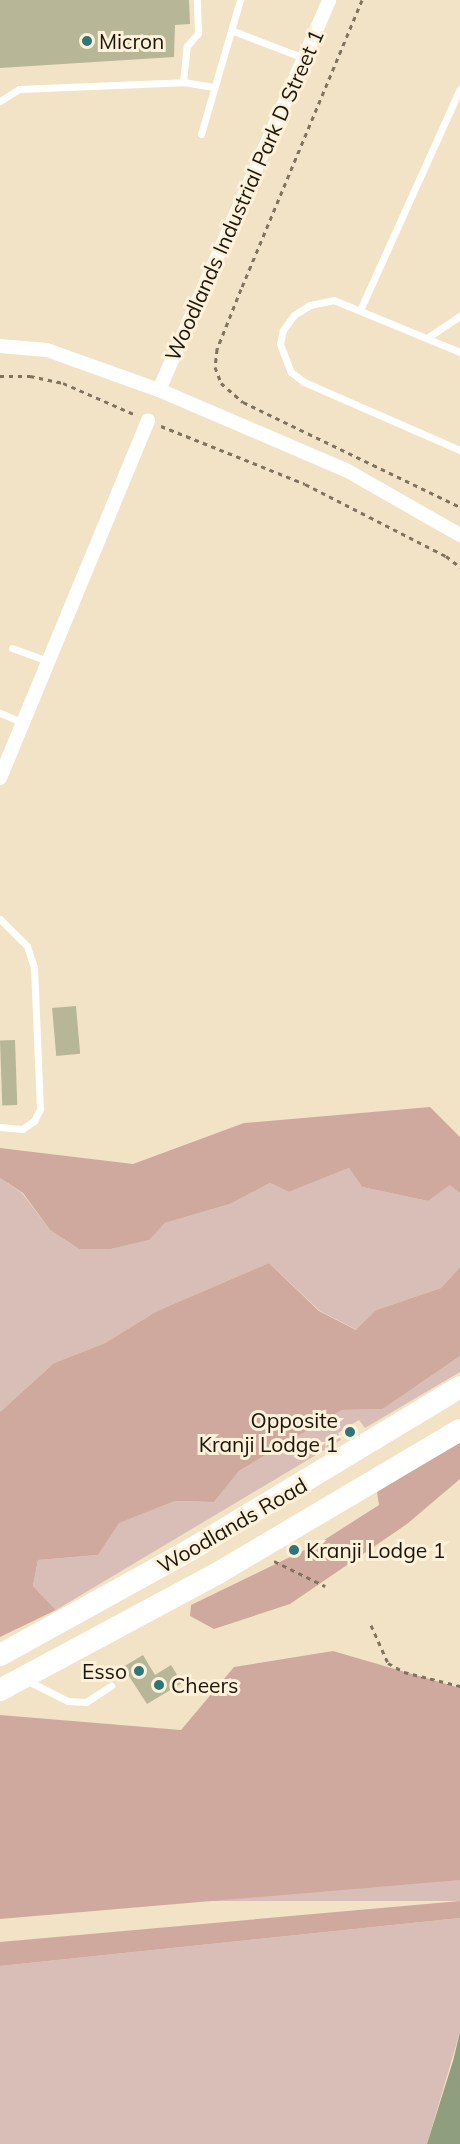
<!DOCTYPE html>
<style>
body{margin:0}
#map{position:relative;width:460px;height:2144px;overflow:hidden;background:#f3e3c6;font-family:Mulish,sans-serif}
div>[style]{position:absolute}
.green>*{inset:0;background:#d8beb7;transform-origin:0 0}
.forest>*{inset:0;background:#d0a99e}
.water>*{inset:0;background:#8f9e7e}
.building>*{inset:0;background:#b7b697;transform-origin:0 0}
.path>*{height:3px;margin-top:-1.5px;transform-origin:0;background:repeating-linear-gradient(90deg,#7d7360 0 4.5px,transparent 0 9px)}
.service>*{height:7px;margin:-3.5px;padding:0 3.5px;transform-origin:3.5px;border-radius:3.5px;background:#fff}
.minor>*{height:14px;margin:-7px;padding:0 7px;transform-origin:7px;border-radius:7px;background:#fff}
.primary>*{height:22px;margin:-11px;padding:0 11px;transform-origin:11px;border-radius:11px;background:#fff}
.dots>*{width:16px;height:16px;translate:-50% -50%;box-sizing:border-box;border:3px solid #fef1da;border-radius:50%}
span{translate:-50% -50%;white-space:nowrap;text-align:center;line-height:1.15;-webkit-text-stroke:6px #fef1da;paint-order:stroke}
.poi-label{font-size:21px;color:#1b160b}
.left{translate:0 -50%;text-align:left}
.right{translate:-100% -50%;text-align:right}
.street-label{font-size:21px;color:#1b160b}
</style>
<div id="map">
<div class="green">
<div style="clip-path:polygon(349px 1168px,362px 1187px,428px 1201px,451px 1184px,460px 1193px,460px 1267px,441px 1288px,376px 1310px,357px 1330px,320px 1311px,269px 1263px,157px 1311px,105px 1343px,54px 1363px,0 1412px,0 1178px,22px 1193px,50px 1230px,79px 1249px,111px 1249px,148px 1240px,165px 1223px,230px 1204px,270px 1183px,289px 1192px)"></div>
<div style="clip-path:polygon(460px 1356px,460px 1372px,365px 1428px,359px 1420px,338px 1433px,341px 1440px,56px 1610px,33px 1586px,38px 1560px,98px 1555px,118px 1523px,175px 1501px,214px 1502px,239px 1471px,342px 1410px,383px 1409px)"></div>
<div style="left:460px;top:1880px;width:21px;height:462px;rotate:90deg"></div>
<div style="clip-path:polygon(460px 1918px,460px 2032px,427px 2144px,0 2144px,0 1966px)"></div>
</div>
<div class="forest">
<div style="clip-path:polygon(430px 1107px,460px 1137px,460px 1193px,450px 1185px,428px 1201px,362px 1187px,349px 1168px,289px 1192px,270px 1183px,230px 1204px,165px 1223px,149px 1240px,111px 1249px,79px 1249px,50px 1230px,23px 1193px,0 1178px,0 1148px,133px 1164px,244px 1123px)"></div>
<div style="clip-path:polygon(269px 1263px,319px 1311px,356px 1330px,376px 1310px,441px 1288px,460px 1267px,460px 1356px,383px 1409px,342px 1410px,239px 1471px,214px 1502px,175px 1501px,119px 1523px,98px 1555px,38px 1560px,33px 1586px,56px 1610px,0 1637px,0 1412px,54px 1363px,105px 1343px,157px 1311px)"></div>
<div style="clip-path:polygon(460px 1441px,460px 1479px,407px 1524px,290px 1604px,214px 1629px,190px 1616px,191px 1605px,321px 1542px,379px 1505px,377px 1492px)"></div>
<div style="clip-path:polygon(333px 1651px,460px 1688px,460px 1880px,0 1919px,0 1715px,181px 1730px,234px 1667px)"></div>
<div style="clip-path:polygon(460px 1901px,460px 1918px,0 1966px,0 1942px)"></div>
</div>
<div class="water">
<div style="clip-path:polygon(460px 2032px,460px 2144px,427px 2144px,453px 2061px)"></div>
</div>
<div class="building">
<div style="clip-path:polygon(0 0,189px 0,190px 24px,175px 25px,174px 57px,0 68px)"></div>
<div style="left:76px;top:1006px;width:48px;height:24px;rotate:85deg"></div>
<div style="left:15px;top:1040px;width:65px;height:15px;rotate:88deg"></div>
<div style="clip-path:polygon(143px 1655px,155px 1675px,171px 1665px,182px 1683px,147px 1704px,123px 1667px)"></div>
</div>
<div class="path">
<div style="left:362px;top:0;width:313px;rotate:112.7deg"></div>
<div style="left:241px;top:289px;width:65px;rotate:111.8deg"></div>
<div style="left:217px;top:349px;width:18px;rotate:96deg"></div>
<div style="left:215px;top:367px;width:17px;rotate:69deg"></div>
<div style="left:221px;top:383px;width:29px;rotate:41deg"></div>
<div style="left:243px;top:402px;width:241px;rotate:25.8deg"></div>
<div style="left:0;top:376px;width:30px"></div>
<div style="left:30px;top:376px;width:34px;rotate:12deg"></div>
<div style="left:63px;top:383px;width:80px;rotate:23.7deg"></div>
<div style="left:161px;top:426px;width:155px;rotate:21.9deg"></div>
<div style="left:305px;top:484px;width:158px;rotate:27.1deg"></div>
<div style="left:446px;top:556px;width:18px;rotate:38deg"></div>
<div style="left:274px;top:1561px;width:57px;rotate:26.1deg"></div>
<div style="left:371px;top:1625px;width:42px;rotate:65.9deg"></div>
<div style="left:388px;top:1663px;width:18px;rotate:29deg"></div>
<div style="left:404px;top:1672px;width:58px;rotate:14deg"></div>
</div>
<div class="service">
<div style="left:231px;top:30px;width:78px;rotate:21deg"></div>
<div style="left:183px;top:82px;width:36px;rotate:-84deg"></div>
<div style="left:187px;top:46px;width:17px;rotate:-50deg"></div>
<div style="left:198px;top:33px;width:33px;rotate:-92deg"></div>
<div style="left:0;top:101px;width:22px;rotate:-32deg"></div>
<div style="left:19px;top:89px;width:164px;rotate:-2.4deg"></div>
<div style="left:183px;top:82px;width:30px;rotate:9deg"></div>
<div style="left:201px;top:134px;width:140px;rotate:-73.8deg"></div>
<div style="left:361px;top:308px;width:240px;rotate:-65.7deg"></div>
<div style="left:427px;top:338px;width:40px;rotate:-34deg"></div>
<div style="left:460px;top:352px;width:136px;rotate:-157.6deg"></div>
<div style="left:334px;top:300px;width:25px;rotate:168deg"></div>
<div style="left:310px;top:305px;width:19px;rotate:148deg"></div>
<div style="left:294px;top:315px;width:19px;rotate:126deg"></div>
<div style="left:283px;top:330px;width:14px;rotate:102deg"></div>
<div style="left:280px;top:344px;width:30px;rotate:69deg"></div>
<div style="left:291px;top:372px;width:16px;rotate:38deg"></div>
<div style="left:304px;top:382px;width:170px;rotate:23.6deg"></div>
<div style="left:12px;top:648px;width:38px;rotate:20deg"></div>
<div style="left:0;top:713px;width:25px;rotate:23deg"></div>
<div style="left:0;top:919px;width:38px;rotate:45deg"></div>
<div style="left:27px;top:946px;width:22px;rotate:72deg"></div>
<div style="left:34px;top:967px;width:142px;rotate:87.6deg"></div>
<div style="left:40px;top:1109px;width:13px;rotate:117deg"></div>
<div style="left:34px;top:1121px;width:14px;rotate:146deg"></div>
<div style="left:22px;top:1129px;width:22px;rotate:-175deg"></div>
<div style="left:26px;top:1680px;width:47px;rotate:26.6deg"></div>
<div style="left:68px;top:1701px;width:18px;rotate:3deg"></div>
<div style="left:86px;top:1702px;width:30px;rotate:-33deg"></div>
</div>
<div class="minor">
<div style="left:0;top:346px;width:47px;rotate:4.9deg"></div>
<div style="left:47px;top:350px;width:119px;rotate:19.7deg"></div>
<div style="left:159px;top:390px;width:203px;rotate:23.2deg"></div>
<div style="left:346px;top:470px;width:131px;rotate:29.7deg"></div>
<div style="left:159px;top:390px;width:425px;rotate:-66.4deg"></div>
<div style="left:0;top:778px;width:387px;rotate:-67.5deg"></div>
</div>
<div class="primary">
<div style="left:0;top:1655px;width:217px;rotate:-28.9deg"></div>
<div style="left:190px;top:1550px;width:315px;rotate:-31.1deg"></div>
<div style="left:0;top:1690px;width:247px;rotate:-28.2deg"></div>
<div style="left:218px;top:1573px;width:281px;rotate:-30.6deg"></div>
</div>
<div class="dots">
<div style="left:87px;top:41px;background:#2d7778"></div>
<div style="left:350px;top:1432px;background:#2d7778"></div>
<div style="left:294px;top:1550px;background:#2d7778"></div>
<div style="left:139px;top:1671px;background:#2d7778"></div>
<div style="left:159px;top:1685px;background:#2d7778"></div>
</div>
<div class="poi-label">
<span class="left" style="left:99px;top:41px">Micron</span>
<span class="right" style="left:338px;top:1432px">Opposite<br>Kranji Lodge 1</span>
<span class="left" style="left:306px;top:1550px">Kranji Lodge 1</span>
<span class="right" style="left:127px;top:1671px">Esso</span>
<span class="left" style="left:171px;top:1685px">Cheers</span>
</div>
<div class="street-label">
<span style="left:244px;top:195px;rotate:-66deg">Woodlands Industrial Park D Street 1</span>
<span style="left:232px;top:1525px;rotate:-30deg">Woodlands Road</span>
</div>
</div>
